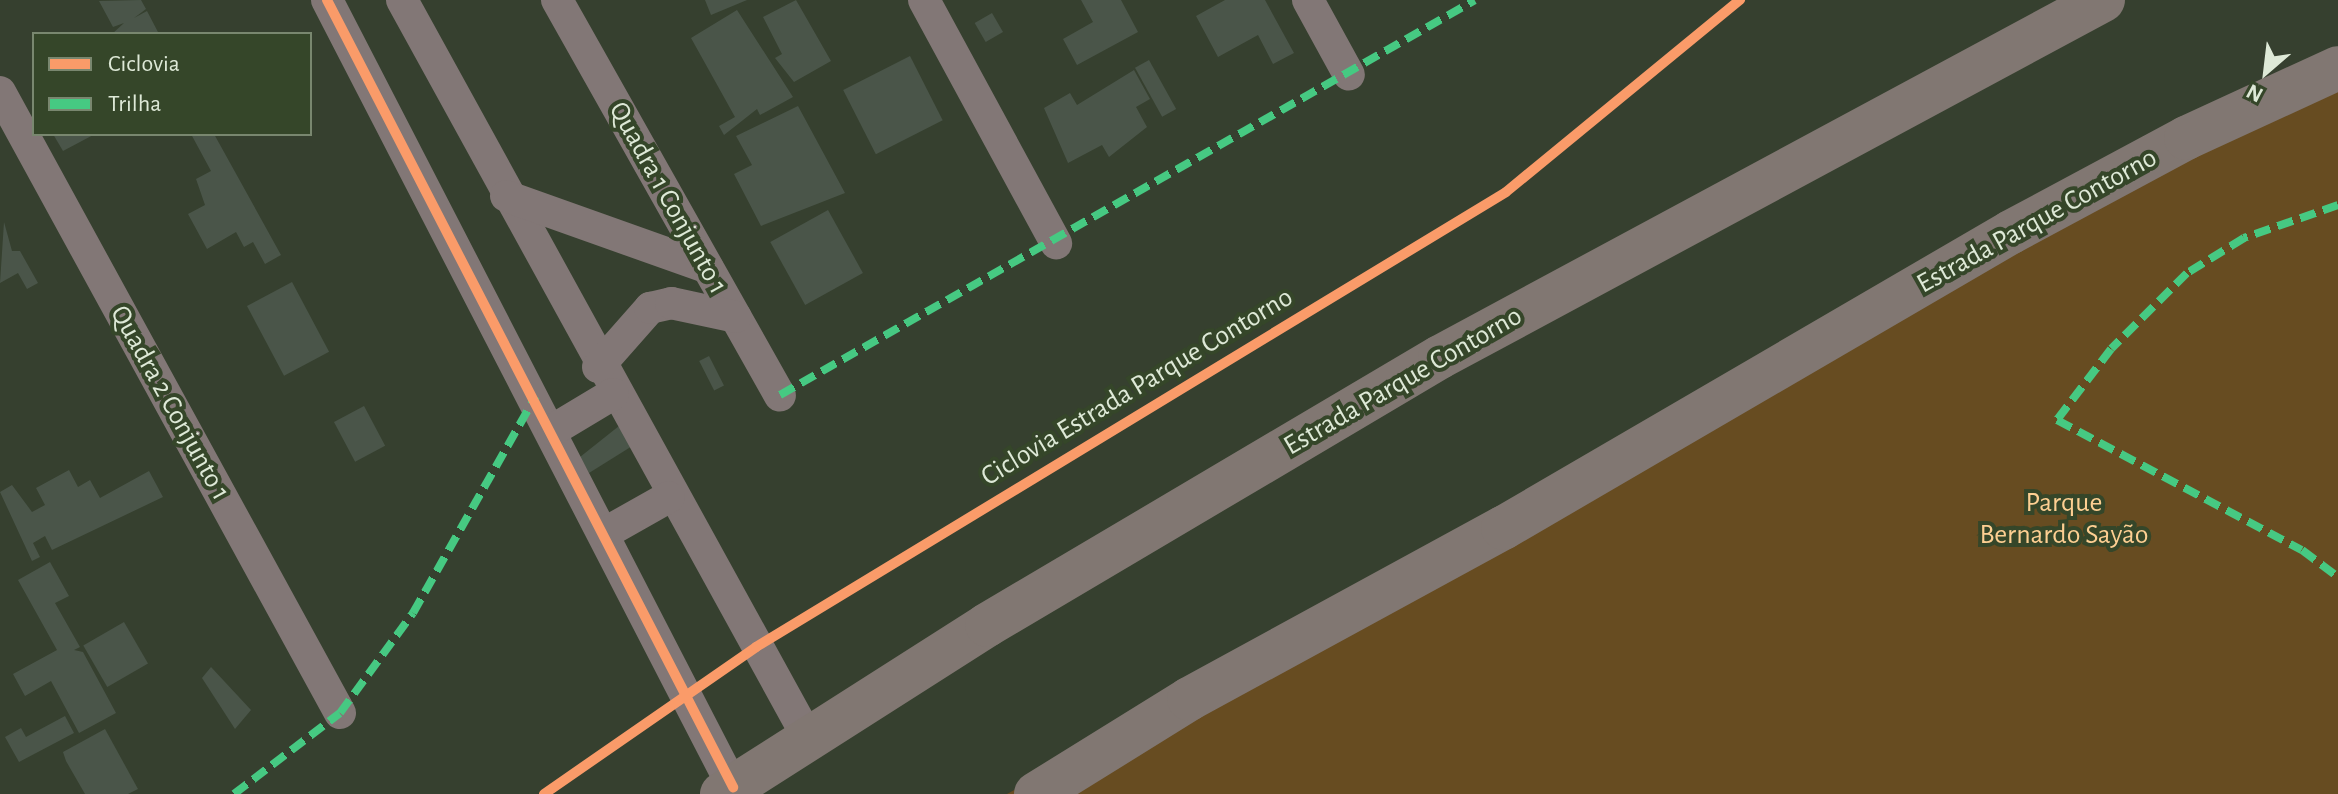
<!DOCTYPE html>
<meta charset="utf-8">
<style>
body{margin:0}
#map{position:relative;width:2338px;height:794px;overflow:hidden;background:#36402f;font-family:"Alegreya Sans",sans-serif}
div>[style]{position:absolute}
.green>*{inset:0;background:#674c21}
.building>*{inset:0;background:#4a5549;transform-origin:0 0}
.minor>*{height:32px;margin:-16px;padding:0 16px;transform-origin:16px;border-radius:16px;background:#827776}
.primary>*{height:44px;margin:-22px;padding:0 22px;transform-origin:22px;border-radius:22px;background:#817772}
.quiet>*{height:8px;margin-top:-4px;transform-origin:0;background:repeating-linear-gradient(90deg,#46c982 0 16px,transparent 0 24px)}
.cycleway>*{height:10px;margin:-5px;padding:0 5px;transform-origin:5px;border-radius:5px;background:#fa9b69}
span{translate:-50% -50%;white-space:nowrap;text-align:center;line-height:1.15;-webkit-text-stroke:8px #354629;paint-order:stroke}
.street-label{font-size:28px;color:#dee9d7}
.park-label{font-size:28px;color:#fdcf92}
.legend{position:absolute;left:32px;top:32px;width:280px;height:104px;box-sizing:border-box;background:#354629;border:2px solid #79876f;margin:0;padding:10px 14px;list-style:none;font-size:24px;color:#dee9d7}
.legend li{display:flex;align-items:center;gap:16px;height:40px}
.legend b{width:40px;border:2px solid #79876f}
.north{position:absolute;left:2226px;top:32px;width:80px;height:80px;-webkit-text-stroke:6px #354629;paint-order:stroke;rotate:208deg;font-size:22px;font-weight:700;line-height:32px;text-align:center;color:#dee9d7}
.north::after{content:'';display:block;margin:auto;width:28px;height:36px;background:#dee9d7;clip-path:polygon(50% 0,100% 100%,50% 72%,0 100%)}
</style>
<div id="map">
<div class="green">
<div style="clip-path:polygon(2338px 54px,2338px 794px,1007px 794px,1889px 303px)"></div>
</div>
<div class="building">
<div style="clip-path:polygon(141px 0,146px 9px,134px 18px,147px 11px,159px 34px,112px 34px,124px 23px,113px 27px,99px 1px)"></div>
<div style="clip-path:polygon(705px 0,747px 0,711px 15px)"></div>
<div style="clip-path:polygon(796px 0,831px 61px,794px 82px,775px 58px,782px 54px,763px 17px)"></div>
<div style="clip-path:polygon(1081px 0,1121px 0,1138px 32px,1077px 65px,1063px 39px,1093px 22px)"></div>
<div style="clip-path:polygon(1225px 0,1265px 0,1294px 53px,1273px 64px,1258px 35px,1218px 57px,1196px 16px)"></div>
<div style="clip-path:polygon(737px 10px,793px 97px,760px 115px,757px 109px,724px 135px,719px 126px,735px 117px,691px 38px)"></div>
<div style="left:992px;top:13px;width:22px;height:20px;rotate:60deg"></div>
<div style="left:910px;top:56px;width:72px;height:75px;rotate:63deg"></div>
<div style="left:1149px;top:60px;width:56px;height:16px;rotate:61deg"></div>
<div style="clip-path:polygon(1134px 70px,1150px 99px,1136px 107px,1147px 127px,1109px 157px,1102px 145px,1068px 163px,1044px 108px,1070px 93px,1077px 105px)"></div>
<div style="clip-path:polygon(798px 106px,845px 193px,761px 226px,734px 174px,752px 165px,736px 136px)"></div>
<div style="clip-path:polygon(53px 134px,95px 134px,63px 151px)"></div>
<div style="clip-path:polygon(191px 134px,214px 134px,281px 255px,265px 264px,253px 242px,244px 247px,236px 232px,207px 249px,188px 214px,205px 205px,196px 179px,211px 171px)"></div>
<div style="left:828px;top:210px;width:72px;height:66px;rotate:61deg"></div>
<div style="clip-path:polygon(4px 222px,12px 251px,20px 251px,38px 283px,27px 289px,18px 273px,0 283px)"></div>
<div style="left:292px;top:282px;width:79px;height:51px;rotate:62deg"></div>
<div style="left:709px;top:356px;width:33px;height:11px;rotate:63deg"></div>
<div style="left:364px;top:406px;width:45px;height:34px;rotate:62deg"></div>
<div style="clip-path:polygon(619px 426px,645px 438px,589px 473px,580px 457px)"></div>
<div style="clip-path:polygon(69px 470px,78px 487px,90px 480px,100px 498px,149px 471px,163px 497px,52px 550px,45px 536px,33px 543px,40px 557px,32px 561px,0 492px,12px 485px,32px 512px,45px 505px,36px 488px)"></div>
<div style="clip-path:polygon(50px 562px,69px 596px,55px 603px,80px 647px,74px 650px,83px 652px,116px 713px,79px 733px,51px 681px,25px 696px,13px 674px,57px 650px,18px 580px)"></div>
<div style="left:124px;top:622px;width:48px;height:47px;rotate:60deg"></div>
<div style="clip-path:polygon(211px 667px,251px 710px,235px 729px,202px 678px)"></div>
<div style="clip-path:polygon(65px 716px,74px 733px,19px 762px,5px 737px,21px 728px,26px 737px)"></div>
<div style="clip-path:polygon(105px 729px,138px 789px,128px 794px,85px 794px,66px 761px,63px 752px)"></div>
</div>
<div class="minor">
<div style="left:327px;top:0;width:886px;rotate:62.71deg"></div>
<div style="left:402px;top:0;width:842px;rotate:61.18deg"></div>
<div style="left:557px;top:0;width:454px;rotate:60.6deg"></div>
<div style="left:924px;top:0;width:277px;rotate:61.5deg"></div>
<div style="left:1308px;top:0;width:85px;rotate:61.3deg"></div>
<div style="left:0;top:92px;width:708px;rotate:61.3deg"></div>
<div style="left:506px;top:196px;width:214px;rotate:19.6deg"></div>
<div style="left:598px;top:367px;width:79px;rotate:-48.6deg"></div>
<div style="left:650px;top:308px;width:22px;rotate:-13deg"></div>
<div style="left:671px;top:303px;width:66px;rotate:12.2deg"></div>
<div style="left:553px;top:430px;width:70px;rotate:-31deg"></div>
<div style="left:605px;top:533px;width:73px;rotate:-29.4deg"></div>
</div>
<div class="primary">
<div style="left:722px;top:794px;width:314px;rotate:-32.5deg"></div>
<div style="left:987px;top:625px;width:526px;rotate:-30.61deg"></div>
<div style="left:1440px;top:357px;width:753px;rotate:-28.3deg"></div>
<div style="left:1036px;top:794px;width:180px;rotate:-31.8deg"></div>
<div style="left:1189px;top:699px;width:358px;rotate:-28.6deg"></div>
<div style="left:1503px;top:528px;width:588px;rotate:-30.23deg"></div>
<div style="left:2011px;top:232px;width:199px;rotate:-28.2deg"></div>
<div style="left:2186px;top:138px;width:167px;rotate:-24.7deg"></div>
</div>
<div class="quiet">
<div style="left:2338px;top:205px;width:100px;rotate:160.7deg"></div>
<div style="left:2244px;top:238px;width:67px;rotate:148.4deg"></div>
<div style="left:2187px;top:273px;width:107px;rotate:135deg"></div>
<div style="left:2111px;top:349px;width:89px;rotate:127.3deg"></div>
<div style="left:2057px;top:420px;width:277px;rotate:28deg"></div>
<div style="left:2302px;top:550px;width:45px;rotate:36.9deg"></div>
<div style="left:780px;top:395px;width:799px;rotate:-29.61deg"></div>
<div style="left:234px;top:794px;width:133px;rotate:-37.4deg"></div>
<div style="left:340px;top:713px;width:124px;rotate:-53.9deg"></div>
<div style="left:413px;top:613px;width:249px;rotate:-60.5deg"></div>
</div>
<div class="cycleway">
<div style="left:327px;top:0;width:886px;rotate:62.71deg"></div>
<div style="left:544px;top:794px;width:258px;rotate:-34.7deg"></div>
<div style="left:756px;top:647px;width:877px;rotate:-31.24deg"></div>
<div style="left:1506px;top:192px;width:303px;rotate:-39.4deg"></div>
</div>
<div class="street-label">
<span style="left:668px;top:198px;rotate:61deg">Quadra 1 Conjunto 1</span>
<span style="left:2037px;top:221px;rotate:-29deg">Estrada Parque Contorno</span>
<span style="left:1403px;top:381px;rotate:-30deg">Estrada Parque Contorno</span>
<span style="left:1137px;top:387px;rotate:-31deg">Ciclovia Estrada Parque Contorno</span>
<span style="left:170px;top:403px;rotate:61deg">Quadra 2 Conjunto 1</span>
</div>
<div class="park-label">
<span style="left:2064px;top:519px">Parque<br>Bernardo Sayão</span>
</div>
<ul class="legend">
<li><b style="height:10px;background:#fa9b69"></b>Ciclovia</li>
<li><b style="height:10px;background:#46c982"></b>Trilha</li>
</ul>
<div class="north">N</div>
</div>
